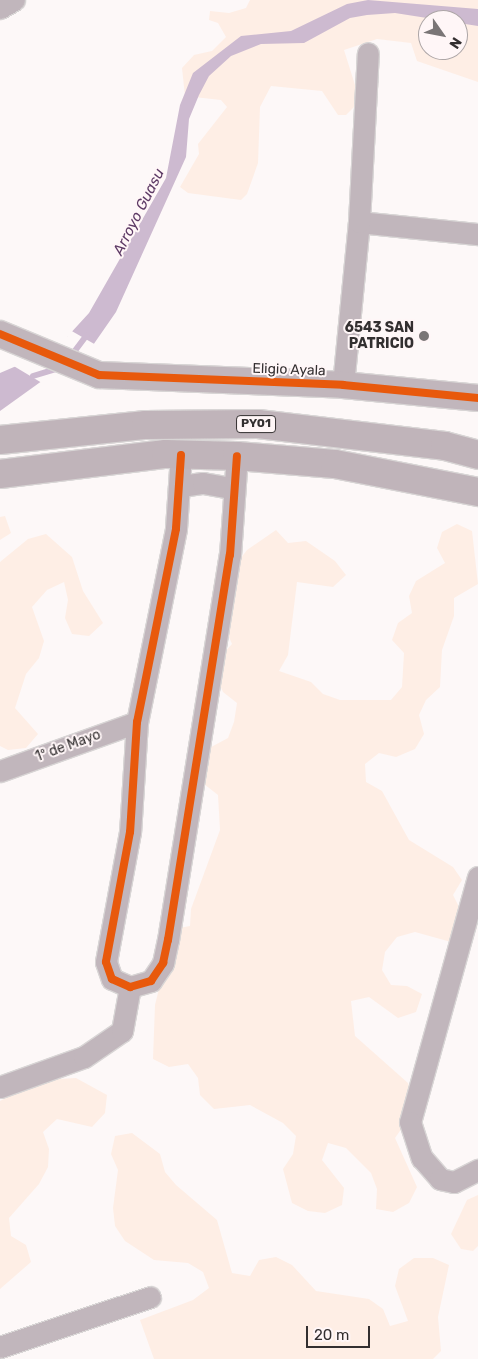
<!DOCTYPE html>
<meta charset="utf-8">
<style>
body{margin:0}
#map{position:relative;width:478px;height:1359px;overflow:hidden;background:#fdf8f8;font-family:Rubik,sans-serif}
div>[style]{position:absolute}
.green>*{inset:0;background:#feeee5}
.water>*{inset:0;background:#cdbad0}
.pier>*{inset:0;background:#fdf8f8}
.stream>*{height:6px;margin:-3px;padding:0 3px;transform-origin:3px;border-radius:3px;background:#cdbad0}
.roads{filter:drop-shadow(1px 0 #d8d5d5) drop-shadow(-1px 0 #d8d5d5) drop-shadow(0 1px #d8d5d5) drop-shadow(0 -1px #d8d5d5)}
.minor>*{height:21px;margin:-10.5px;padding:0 10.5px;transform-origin:10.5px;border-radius:10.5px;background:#c1b6bc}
.tertiary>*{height:26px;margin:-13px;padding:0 13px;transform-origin:13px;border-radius:13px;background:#c1b6bc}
.trunk>*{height:28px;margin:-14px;padding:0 14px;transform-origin:14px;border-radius:14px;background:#c0b4ba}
.cycleway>*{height:8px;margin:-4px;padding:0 4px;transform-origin:4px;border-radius:4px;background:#e8590c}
.dots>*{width:14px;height:14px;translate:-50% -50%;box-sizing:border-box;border:2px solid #fff6f7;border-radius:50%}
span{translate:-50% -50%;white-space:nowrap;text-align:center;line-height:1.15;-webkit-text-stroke:4px #fff6f7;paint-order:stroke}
.shield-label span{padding:1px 4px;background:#fff6f7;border:1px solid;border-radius:4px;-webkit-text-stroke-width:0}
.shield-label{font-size:12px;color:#332f30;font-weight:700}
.poi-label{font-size:14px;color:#332f30;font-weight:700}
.right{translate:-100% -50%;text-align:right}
.street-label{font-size:14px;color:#332f30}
.water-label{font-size:15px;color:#5d3a65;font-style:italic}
.north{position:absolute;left:418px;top:10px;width:50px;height:50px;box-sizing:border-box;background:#fff6f7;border:1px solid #ada6a7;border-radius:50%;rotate:123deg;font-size:14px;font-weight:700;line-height:20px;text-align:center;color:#332f30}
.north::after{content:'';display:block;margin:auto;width:18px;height:22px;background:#7a7576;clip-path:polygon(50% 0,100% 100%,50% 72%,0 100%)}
.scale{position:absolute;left:306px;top:1326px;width:64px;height:22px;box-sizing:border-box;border:2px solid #332f30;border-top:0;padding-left:6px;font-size:15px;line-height:18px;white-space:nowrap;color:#332f30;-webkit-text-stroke:4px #fff6f7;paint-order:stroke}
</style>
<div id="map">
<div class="green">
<div style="clip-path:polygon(evenodd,250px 0,478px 0,478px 82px,417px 61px,411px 43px,377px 39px,344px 50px,360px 101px,346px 115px,338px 115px,322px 91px,271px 86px,260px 107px,258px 163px,247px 194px,241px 200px,188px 193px,180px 187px,199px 154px,198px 144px,227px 107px,221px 100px,185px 96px,182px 68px,194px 55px,212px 51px,226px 37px,218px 23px,209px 20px,210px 11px,229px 13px,246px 8px,250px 0,428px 20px,458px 20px,458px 50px,428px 50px,428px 20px)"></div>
<div style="clip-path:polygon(5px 516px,11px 533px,0 540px,0 517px)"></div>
<div style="clip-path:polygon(457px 524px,472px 531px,478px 584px,454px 598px,454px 616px,442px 650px,440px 687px,426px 700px,419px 715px,424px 734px,415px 749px,396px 757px,379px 753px,365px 764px,366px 782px,382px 791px,409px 840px,453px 867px,462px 880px,453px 895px,461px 911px,451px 942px,415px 932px,397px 937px,385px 952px,382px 970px,391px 985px,407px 986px,422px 994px,416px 1012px,398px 1018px,369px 997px,351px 1001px,355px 1036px,408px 1083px,416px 1108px,395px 1138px,417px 1187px,409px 1203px,393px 1212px,376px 1209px,377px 1189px,371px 1173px,346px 1148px,328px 1143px,322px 1160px,344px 1188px,342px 1205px,325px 1213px,308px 1211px,292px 1203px,283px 1169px,293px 1154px,296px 1136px,283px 1123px,250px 1105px,214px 1109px,200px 1095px,198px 1078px,188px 1064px,169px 1067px,153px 1059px,155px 1005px,174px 929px,190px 926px,191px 909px,220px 830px,218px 795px,204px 784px,200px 753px,228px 738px,234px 722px,237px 703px,223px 692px,216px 676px,219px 658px,232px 644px,225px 628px,227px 576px,247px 550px,276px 530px,288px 543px,306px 541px,335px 561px,346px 575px,333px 587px,297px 582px,288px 655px,279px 671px,311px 682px,323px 694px,340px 700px,391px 700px,402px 687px,404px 653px,392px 640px,398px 623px,412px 613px,409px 596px,416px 581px,445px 563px,437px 548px,442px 532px)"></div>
<div style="clip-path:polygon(46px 534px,72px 557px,83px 591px,103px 623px,89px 636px,72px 634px,65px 618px,68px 600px,64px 582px,47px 590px,32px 607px,44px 641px,39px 658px,26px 674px,15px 708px,38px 734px,26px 748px,8px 750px,0 746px,0 562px,28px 539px)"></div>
<div style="clip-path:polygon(76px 1078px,107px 1095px,105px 1113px,92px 1127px,57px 1119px,43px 1132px,49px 1149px,48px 1167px,39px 1184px,9px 1218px,11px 1236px,26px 1245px,31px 1262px,0 1289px,0 1101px,41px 1080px)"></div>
<div style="clip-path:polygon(132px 1133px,160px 1154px,165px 1172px,176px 1185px,217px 1220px,232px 1273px,250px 1276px,259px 1260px,276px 1257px,292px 1265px,316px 1291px,369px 1299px,383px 1309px,390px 1326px,408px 1321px,395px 1286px,399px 1269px,414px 1258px,433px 1258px,449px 1265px,438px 1317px,441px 1351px,433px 1359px,154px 1359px,140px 1320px,193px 1300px,209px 1288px,203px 1272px,188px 1263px,154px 1260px,125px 1241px,115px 1226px,113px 1208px,118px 1170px,111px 1154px,115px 1136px)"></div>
<div style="clip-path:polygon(478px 1195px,478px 1246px,473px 1251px,461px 1249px,451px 1234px,467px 1200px)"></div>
</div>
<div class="water">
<div style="clip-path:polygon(368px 0,478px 9px,478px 26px,395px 13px,367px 15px,350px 18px,304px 43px,261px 44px,231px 56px,209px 76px,199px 95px,189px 119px,186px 157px,116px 312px,91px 348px,67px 337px,89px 313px,166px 178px,180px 105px,193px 73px,241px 36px,291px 31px,347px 4px)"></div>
<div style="clip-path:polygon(21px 364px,46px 378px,0 411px,0 373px)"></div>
</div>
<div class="pier">
<div style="clip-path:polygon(70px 330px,96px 345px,91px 350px,66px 339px)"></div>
<div style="clip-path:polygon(21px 361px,48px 376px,48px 379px,42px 383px,12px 365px)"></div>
</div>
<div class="stream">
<div style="left:71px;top:356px;width:25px;rotate:-53deg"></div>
<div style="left:33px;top:376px;width:27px;rotate:-17deg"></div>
</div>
<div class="roads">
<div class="minor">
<div style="left:0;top:8px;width:16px;rotate:-30deg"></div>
<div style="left:359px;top:222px;width:120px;rotate:5.8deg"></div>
<div style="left:343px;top:385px;width:164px;rotate:-84.4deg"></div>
<div style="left:359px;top:222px;width:169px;rotate:-87deg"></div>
<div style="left:181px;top:455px;width:74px;rotate:93.9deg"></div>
<div style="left:176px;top:529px;width:197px;rotate:101.4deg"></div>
<div style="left:137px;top:722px;width:110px;rotate:93.6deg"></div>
<div style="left:130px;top:832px;width:132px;rotate:100.5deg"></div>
<div style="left:106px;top:962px;width:18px;rotate:71deg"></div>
<div style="left:112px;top:979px;width:20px;rotate:24deg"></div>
<div style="left:130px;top:987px;width:22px;rotate:-16deg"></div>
<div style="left:151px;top:981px;width:22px;rotate:-56deg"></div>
<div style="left:163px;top:963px;width:24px;rotate:-78deg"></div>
<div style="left:168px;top:940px;width:390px;rotate:-80.9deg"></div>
<div style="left:230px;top:555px;width:99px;rotate:-86deg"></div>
<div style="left:181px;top:486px;width:22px;rotate:-8deg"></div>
<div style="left:203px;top:483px;width:29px;rotate:10deg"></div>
<div style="left:0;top:771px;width:145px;rotate:-19.7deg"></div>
<div style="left:478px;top:877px;width:254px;rotate:105.5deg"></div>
<div style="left:410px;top:1122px;width:38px;rotate:72deg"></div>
<div style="left:422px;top:1158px;width:28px;rotate:49deg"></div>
<div style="left:440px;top:1179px;width:14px;rotate:12deg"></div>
<div style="left:454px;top:1182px;width:27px;rotate:-27deg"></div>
<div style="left:0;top:1087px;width:89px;rotate:-19.7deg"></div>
<div style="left:84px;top:1057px;width:46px;rotate:-34.4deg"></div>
<div style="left:122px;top:1031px;width:45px;rotate:-79.7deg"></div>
<div style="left:0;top:1347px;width:158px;rotate:-18.4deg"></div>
</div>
<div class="tertiary">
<div style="left:0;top:334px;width:107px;rotate:22.5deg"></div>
<div style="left:99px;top:375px;width:244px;rotate:2.3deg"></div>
<div style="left:343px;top:385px;width:136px;rotate:5.5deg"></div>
</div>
<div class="trunk">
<div style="left:0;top:440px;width:147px;rotate:-5.9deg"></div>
<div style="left:146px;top:425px;width:112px;rotate:-0.5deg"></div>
<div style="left:258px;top:424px;width:188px;rotate:6.7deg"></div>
<div style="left:445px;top:446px;width:34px;rotate:15deg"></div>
<div style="left:0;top:474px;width:167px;rotate:-6.9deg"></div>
<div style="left:166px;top:454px;width:71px;rotate:1.6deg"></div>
<div style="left:237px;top:456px;width:98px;rotate:4.7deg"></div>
<div style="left:335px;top:464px;width:146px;rotate:11.1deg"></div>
</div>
</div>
<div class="cycleway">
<div style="left:0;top:334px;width:107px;rotate:22.5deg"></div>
<div style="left:99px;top:375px;width:244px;rotate:2.3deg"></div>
<div style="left:343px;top:385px;width:136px;rotate:5.5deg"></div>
<div style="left:181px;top:455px;width:74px;rotate:93.9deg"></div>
<div style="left:176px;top:529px;width:197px;rotate:101.4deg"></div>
<div style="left:137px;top:722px;width:110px;rotate:93.6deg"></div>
<div style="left:130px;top:832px;width:132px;rotate:100.5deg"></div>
<div style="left:106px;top:962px;width:18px;rotate:71deg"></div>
<div style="left:112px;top:979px;width:20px;rotate:24deg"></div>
<div style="left:130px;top:987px;width:22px;rotate:-16deg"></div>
<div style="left:151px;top:981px;width:22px;rotate:-56deg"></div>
<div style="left:163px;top:963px;width:24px;rotate:-78deg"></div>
<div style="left:168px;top:940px;width:390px;rotate:-80.9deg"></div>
<div style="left:230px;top:555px;width:99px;rotate:-86deg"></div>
</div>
<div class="dots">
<div style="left:424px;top:336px;background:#7a7576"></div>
</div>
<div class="shield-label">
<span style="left:256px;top:424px">PY01</span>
</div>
<div class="poi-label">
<span class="right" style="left:414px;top:336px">6543 SAN<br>PATRICIO</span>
</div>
<div class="street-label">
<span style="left:289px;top:370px;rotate:2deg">Eligio Ayala</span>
<span style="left:68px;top:746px;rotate:-20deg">1º de Mayo</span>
</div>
<div class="water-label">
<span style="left:139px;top:212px;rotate:-63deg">Arroyo Guasu</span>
</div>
<div class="north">N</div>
<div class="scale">20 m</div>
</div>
